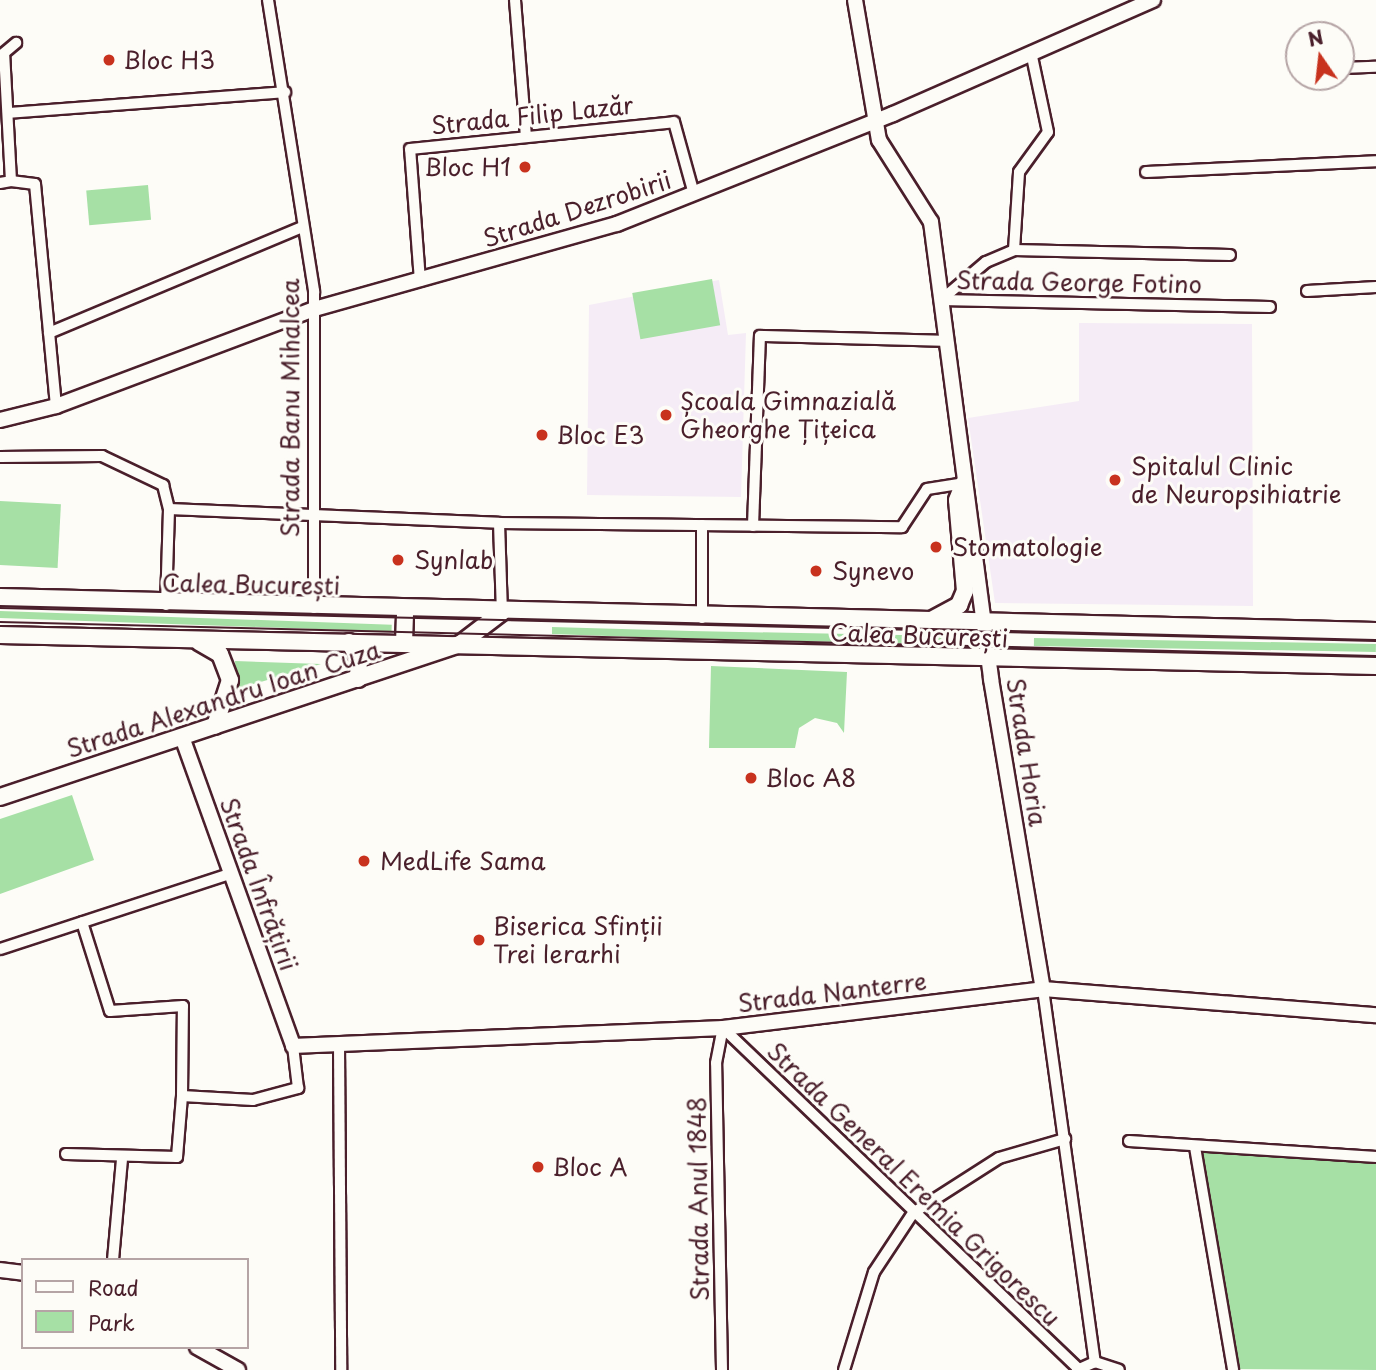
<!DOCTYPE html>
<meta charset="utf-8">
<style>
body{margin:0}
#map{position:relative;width:1376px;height:1370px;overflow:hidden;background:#fdfcf7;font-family:"Playpen Sans",sans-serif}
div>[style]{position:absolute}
.built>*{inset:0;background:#f5ecf6}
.green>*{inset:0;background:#a6e0a5;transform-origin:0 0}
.roads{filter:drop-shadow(2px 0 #4a1f2b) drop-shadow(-2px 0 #4a1f2b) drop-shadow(0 2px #4a1f2b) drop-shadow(0 -2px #4a1f2b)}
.minor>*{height:10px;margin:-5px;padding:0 5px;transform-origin:5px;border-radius:5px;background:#fdfcf7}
.tertiary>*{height:14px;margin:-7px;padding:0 7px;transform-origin:7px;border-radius:7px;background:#fdfcf7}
.secondary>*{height:16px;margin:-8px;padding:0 8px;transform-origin:8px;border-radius:8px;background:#fdfcf7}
.tram>*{height:2px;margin:-1px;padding:0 1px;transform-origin:1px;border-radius:1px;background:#4a1f2b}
.dots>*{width:19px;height:19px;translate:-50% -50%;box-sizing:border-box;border:4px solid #fdfcf7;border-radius:50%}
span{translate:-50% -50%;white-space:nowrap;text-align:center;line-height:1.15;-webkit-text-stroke:6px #fdfcf7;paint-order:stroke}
.poi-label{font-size:24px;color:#4a1f2b}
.left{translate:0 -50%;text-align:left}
.right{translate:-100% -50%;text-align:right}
.street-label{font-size:24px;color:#4a1f2b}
.legend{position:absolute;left:21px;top:1258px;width:228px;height:91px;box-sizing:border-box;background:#fdfcf7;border:2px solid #b5a4a5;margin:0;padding:9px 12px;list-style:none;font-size:21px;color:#4a1f2b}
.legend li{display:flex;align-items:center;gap:14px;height:35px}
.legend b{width:35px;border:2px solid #b5a4a5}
.north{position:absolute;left:1285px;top:21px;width:70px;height:70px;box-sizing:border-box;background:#fdfcf7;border:2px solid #b5a4a5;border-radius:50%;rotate:346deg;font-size:19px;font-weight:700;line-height:28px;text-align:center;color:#4a1f2b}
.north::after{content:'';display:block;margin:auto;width:24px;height:32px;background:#c8321e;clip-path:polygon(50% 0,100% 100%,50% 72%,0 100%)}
</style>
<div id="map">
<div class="built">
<div style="clip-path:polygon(719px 280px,728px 335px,746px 333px,741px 497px,587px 495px,589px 305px)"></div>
<div style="clip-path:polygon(1079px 323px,1252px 324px,1253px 606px,995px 603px,968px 418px,1079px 401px)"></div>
</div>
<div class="green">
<div style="left:148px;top:185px;width:35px;height:62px;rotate:85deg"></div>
<div style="left:712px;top:279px;width:47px;height:81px;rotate:80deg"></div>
<div style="left:0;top:501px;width:61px;height:64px;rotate:3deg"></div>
<div style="left:0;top:611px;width:392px;height:7px;rotate:2deg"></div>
<div style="clip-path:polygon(552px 627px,691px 631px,952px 636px,951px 644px,692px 639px,552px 634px)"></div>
<div style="left:1034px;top:638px;width:342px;height:8px;rotate:1deg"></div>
<div style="clip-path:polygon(235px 661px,321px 664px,237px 689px)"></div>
<div style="clip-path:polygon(711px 666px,847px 672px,844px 733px,837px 723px,815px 718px,799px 728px,795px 748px,709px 748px)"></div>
<div style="clip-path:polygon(72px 795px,94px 860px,0 894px,0 819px)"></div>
<div style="clip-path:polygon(1195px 1147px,1376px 1157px,1376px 1370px,1233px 1369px)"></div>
</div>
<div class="roads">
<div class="minor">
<div style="left:268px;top:0;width:295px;rotate:81deg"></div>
<div style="left:314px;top:291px;width:317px;rotate:90deg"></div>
<div style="left:515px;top:0;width:137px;rotate:85.4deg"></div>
<div style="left:1341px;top:68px;width:35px;rotate:-2deg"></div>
<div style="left:8px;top:113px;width:278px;rotate:-4.3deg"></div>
<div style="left:1146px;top:172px;width:230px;rotate:-2.7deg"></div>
<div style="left:11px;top:181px;width:24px;rotate:7deg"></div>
<div style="left:35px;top:184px;width:223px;rotate:84.6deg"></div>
<div style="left:0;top:183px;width:11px;rotate:-10deg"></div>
<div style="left:11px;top:181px;width:128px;rotate:-93.1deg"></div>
<div style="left:4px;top:53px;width:16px;rotate:-40deg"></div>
<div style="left:1014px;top:250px;width:78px;rotate:-86.3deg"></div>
<div style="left:1019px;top:172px;width:49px;rotate:-54.1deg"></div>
<div style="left:1048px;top:132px;width:82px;rotate:-102deg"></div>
<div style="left:420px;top:281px;width:132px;rotate:-94.3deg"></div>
<div style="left:410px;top:149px;width:265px;rotate:-5.8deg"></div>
<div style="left:674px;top:122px;width:75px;rotate:74.5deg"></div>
<div style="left:1307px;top:291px;width:69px;rotate:-3.3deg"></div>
<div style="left:941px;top:300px;width:329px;rotate:1.2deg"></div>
<div style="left:941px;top:300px;width:59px;rotate:-40.2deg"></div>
<div style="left:986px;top:262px;width:30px;rotate:-23deg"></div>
<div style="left:1014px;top:250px;width:216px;rotate:1.3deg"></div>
<div style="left:49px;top:333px;width:275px;rotate:-22.7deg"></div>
<div style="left:0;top:457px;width:102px;rotate:-0.6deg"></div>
<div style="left:102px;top:456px;width:68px;rotate:25.4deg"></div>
<div style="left:163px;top:485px;width:25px;rotate:76deg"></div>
<div style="left:499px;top:523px;width:89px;rotate:88.1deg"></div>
<div style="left:702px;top:525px;width:93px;rotate:90deg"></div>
<div style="left:753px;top:526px;width:190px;rotate:-87.9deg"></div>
<div style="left:760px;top:336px;width:186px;rotate:1.5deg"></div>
<div style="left:166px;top:605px;width:96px;rotate:-88.2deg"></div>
<div style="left:169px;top:509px;width:330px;rotate:2.4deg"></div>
<div style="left:499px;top:523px;width:403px;rotate:0.6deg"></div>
<div style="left:902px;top:527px;width:45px;rotate:-56.7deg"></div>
<div style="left:927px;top:489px;width:37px;rotate:-9deg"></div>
<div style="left:0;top:949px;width:242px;rotate:-18.1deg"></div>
<div style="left:1043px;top:989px;width:377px;rotate:82.1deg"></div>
<div style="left:723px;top:1028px;width:493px;rotate:43.8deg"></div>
<div style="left:339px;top:1046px;width:324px;rotate:89.6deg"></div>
<div style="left:182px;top:1096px;width:71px;rotate:3.2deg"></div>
<div style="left:253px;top:1100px;width:47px;rotate:-14.9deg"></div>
<div style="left:298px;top:1088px;width:42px;rotate:-96.8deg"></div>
<div style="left:1129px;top:1141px;width:248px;rotate:3.7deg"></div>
<div style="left:1195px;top:1147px;width:226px;rotate:80.3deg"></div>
<div style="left:66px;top:1154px;width:111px;rotate:1.5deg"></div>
<div style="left:177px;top:1157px;width:61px;rotate:-85.3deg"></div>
<div style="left:182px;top:1096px;width:90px;rotate:-89.4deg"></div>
<div style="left:183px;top:1006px;width:73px;rotate:176.1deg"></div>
<div style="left:110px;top:1011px;width:93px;rotate:-107.5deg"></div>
<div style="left:113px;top:1260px;width:100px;rotate:-84.9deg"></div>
<div style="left:722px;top:1370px;width:307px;rotate:-91.1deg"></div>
<div style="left:716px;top:1063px;width:36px;rotate:-79deg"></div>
<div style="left:844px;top:1370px;width:102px;rotate:-73deg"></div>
<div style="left:874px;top:1272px;width:71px;rotate:-56.5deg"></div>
<div style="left:913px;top:1213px;width:102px;rotate:-32.6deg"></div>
<div style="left:999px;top:1158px;width:69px;rotate:-16.1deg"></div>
<div style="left:1077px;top:1370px;width:20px;rotate:-24deg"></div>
<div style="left:1095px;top:1362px;width:25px;rotate:18deg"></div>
</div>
<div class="tertiary">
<div style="left:855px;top:0;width:142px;rotate:80.3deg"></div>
<div style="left:879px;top:140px;width:97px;rotate:57.6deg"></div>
<div style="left:931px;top:222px;width:461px;rotate:82.5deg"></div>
<div style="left:991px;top:679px;width:314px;rotate:80.5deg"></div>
<div style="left:0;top:420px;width:58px;rotate:-14deg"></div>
<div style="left:56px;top:406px;width:276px;rotate:-20.6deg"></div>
<div style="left:314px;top:309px;width:315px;rotate:-15.7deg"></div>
<div style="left:617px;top:224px;width:297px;rotate:-21.7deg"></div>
<div style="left:893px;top:114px;width:284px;rotate:-23.7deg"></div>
<div style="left:182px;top:737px;width:328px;rotate:70.2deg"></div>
<div style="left:293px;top:1046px;width:430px;rotate:-2.4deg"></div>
<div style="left:723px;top:1028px;width:322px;rotate:-6.9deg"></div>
<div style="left:1043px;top:989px;width:334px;rotate:4.5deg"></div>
<div style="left:0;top:1270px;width:23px;rotate:7deg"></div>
<div style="left:197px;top:1347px;width:47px;rotate:29.3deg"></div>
</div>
<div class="secondary">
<div style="left:0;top:597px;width:1376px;rotate:1.42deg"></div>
<div style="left:933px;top:619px;width:30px;rotate:-28deg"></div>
<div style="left:959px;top:605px;width:15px;rotate:-67deg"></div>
<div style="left:965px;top:591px;width:91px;rotate:-95deg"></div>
<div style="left:957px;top:500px;width:18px;rotate:-68deg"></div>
<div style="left:0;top:635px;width:1376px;rotate:1.29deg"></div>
<div style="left:199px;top:642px;width:24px;rotate:30deg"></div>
<div style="left:220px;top:654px;width:28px;rotate:69deg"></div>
<div style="left:230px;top:680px;width:48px;rotate:108.1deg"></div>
<div style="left:349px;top:642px;width:20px;rotate:60deg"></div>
<div style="left:359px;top:659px;width:20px;rotate:93deg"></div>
<div style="left:404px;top:643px;width:33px;rotate:-88deg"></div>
<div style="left:0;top:797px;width:485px;rotate:-18.4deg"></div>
<div style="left:460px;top:644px;width:53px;rotate:-37.3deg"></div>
</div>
</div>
<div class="tram">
<div style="left:0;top:608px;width:1376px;rotate:1.37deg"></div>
<div style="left:0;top:622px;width:1376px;rotate:1.42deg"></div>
</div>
<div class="dots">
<div style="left:109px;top:60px;background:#c8321e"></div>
<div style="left:525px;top:167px;background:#c8321e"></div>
<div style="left:666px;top:415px;background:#c8321e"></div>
<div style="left:542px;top:435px;background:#c8321e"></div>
<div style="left:1115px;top:480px;background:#c8321e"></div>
<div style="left:936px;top:547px;background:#c8321e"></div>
<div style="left:398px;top:560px;background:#c8321e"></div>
<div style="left:816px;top:571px;background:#c8321e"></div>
<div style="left:751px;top:778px;background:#c8321e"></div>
<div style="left:364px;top:861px;background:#c8321e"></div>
<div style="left:479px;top:940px;background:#c8321e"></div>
<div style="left:538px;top:1167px;background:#c8321e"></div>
</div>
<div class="poi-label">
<span class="left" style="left:123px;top:60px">Bloc H3</span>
<span class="right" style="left:511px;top:167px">Bloc H1</span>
<span class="left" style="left:680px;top:415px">Școala Gimnazială<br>Gheorghe Țițeica</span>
<span class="left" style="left:556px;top:435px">Bloc E3</span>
<span class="left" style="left:1131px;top:480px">Spitalul Clinic<br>de Neuropsihiatrie</span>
<span class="left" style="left:952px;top:547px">Stomatologie</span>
<span class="left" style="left:414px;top:560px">Synlab</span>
<span class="left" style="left:832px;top:571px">Synevo</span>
<span class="left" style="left:765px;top:778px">Bloc A8</span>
<span class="left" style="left:380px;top:861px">MedLife Sama</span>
<span class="left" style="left:493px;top:940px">Biserica Sfinții<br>Trei Ierarhi</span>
<span class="left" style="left:552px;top:1167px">Bloc A</span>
</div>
<div class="street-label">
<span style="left:532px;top:115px;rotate:-6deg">Strada Filip Lazăr</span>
<span style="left:577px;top:209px;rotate:-18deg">Strada Dezrobirii</span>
<span style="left:1079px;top:282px;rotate:1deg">Strada George Fotino</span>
<span style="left:290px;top:408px;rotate:-90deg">Strada Banu Mihalcea</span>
<span style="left:251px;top:584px;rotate:1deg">Calea București</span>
<span style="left:919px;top:635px;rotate:2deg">Calea București</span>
<span style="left:223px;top:699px;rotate:-18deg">Strada Alexandru Ioan Cuza</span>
<span style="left:1027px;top:752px;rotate:81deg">Strada Horia</span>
<span style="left:259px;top:884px;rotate:70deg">Strada Înfrățirii</span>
<span style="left:832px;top:992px;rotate:-7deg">Strada Nanterre</span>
<span style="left:914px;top:1184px;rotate:44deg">Strada General Eremia Grigorescu</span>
<span style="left:698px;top:1199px;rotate:-91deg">Strada Anul 1848</span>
</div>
<ul class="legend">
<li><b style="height:9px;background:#fdfcf7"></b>Road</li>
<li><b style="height:19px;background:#a6e0a5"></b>Park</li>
</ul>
<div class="north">N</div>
</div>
